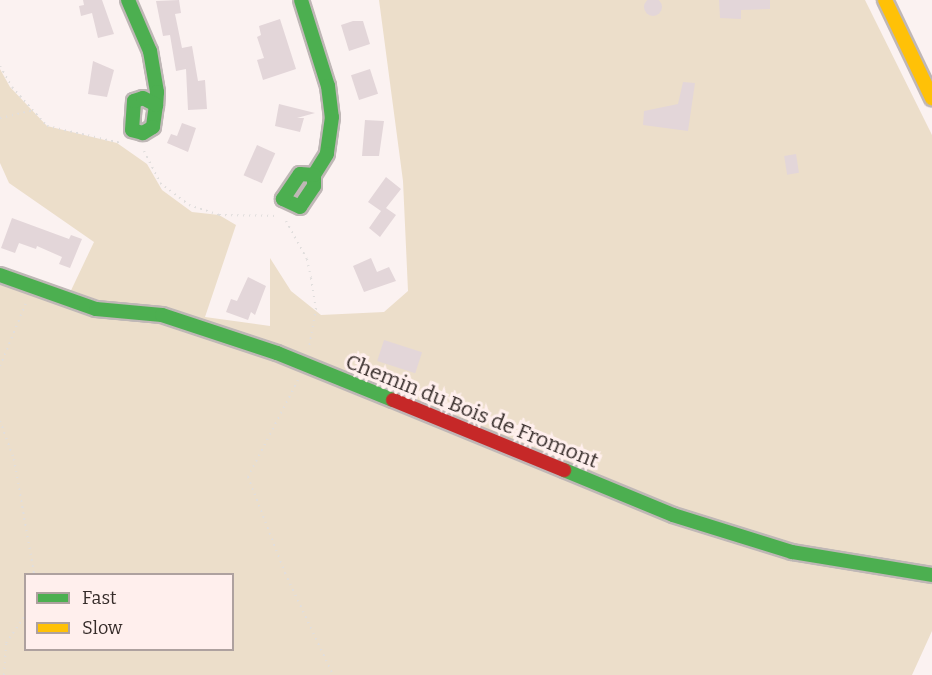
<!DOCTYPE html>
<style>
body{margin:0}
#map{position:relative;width:932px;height:675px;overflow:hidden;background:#fbf2f1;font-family:Bitter,serif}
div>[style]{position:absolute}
.green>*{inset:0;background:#ecdeca}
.building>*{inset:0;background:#e3d6d9;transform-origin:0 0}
.round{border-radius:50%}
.path>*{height:2px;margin-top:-1px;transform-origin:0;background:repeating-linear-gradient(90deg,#e1dedd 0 1.5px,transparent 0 6px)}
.roads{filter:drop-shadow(2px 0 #bfb7b6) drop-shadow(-2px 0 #bfb7b6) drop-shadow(0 2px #bfb7b6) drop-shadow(0 -2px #bfb7b6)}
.fast>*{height:14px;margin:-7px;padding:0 7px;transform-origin:7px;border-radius:7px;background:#4caf50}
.slow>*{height:14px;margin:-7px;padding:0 7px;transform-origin:7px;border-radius:7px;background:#ffc107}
.jam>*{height:14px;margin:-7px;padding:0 7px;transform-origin:7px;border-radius:7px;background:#c62828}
span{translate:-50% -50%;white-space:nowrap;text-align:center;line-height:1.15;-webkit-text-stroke:6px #ffefed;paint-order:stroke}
.street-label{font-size:21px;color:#352b29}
.legend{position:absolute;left:24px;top:573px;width:210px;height:78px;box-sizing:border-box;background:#ffefed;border:2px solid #aea19f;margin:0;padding:8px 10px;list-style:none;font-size:18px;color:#352b29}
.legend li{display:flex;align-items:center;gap:12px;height:30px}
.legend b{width:30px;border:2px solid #aea19f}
</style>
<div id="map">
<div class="green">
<div style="clip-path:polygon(evenodd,379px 0,865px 0,932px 135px,932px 631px,912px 675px,0 675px,0 278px,66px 301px,94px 242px,9px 183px,0 163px,0 69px,10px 87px,47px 126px,117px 143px,147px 164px,162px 190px,192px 212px,219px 215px,236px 225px,205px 317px,270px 326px,270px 258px,291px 291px,321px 315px,384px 312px,408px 291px,403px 181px,379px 0,26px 574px,232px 574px,232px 650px,26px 650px,26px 574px)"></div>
</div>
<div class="building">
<div class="round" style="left:644px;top:-2px;width:18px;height:18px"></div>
<div style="clip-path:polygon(83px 0,102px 0,114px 34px,98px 38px,92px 13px,81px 16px,79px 6px,84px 5px)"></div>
<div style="clip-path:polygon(179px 0,181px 13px,175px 14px,182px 48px,192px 46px,198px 81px,205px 80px,207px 109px,188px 110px,186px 69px,176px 71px,170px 35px,163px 36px,156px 1px)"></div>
<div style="clip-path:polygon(719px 0,770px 0,770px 9px,741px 10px,741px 19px,720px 18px)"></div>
<div style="clip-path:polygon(280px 19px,296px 69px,263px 80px,257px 60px,264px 58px,257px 37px,261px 35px,259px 26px)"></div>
<div style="clip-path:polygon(353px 21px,363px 21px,370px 44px,349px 51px,341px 25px)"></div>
<div style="clip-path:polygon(93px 61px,114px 70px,107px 97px,88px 94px)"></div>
<div style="left:370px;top:69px;width:26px;height:20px;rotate:72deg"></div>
<div style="clip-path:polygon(683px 82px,695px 83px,688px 131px,643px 125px,644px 111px,678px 104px)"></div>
<div style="clip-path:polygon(279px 104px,315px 113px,297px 118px,304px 118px,300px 132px,275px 126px)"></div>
<div style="clip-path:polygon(365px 120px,384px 121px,379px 156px,362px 156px)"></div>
<div style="clip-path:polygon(182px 123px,196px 128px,188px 152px,167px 143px,171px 134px,177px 136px)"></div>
<div style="left:257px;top:145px;width:20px;height:33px;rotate:24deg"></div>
<div style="left:796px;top:154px;width:19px;height:12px;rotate:81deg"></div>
<div style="clip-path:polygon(386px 177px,401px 189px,386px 208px,396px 215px,380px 237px,369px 228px,381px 211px,368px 202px)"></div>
<div style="clip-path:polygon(12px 218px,69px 239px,71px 235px,82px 239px,70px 268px,59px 264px,62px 257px,37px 246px,36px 249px,19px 243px,15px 253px,1px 248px)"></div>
<div style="clip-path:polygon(371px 258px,377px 272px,389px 267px,396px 281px,364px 292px,353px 266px)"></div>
<div style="clip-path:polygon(248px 277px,266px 286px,255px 315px,251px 312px,248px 320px,226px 312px,231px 299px,237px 301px)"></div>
<div style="left:384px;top:340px;width:40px;height:22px;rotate:18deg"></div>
</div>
<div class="path">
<div style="left:0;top:66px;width:24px;rotate:60deg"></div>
<div style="left:12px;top:87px;width:52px;rotate:48.1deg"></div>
<div style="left:47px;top:126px;width:76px;rotate:12.9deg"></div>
<div style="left:0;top:118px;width:35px;rotate:-13deg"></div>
<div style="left:144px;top:151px;width:36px;rotate:63deg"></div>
<div style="left:160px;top:183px;width:36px;rotate:37deg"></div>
<div style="left:189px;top:205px;width:32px;rotate:18deg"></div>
<div style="left:219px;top:215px;width:58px;rotate:1deg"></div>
<div style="left:286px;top:221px;width:43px;rotate:61.1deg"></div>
<div style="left:307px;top:259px;width:19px;rotate:78deg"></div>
<div style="left:311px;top:278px;width:30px;rotate:81deg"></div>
<div style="left:316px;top:308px;width:40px;rotate:100deg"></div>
<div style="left:0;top:366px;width:68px;rotate:-67.6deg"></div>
<div style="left:298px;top:380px;width:109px;rotate:117.3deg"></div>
<div style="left:248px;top:477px;width:103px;rotate:68.9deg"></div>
<div style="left:285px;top:573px;width:113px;rotate:64.8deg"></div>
<div style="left:0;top:421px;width:40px;rotate:69.8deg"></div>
<div style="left:14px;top:459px;width:117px;rotate:80.1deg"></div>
<div style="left:4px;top:675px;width:32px;rotate:-86deg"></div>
<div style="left:6px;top:643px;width:35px;rotate:-55deg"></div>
</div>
<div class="roads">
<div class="fast">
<div style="left:128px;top:0;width:56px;rotate:66.7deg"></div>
<div style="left:150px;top:51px;width:42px;rotate:80.3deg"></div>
<div style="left:157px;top:92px;width:13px;rotate:94deg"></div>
<div style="left:156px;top:105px;width:22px;rotate:98deg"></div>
<div style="left:153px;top:127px;width:12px;rotate:149deg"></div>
<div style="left:143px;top:133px;width:11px;rotate:-165deg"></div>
<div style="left:132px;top:130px;width:29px;rotate:-86deg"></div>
<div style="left:134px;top:101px;width:9px;rotate:-18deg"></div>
<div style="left:143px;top:98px;width:15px;rotate:28deg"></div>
<div style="left:301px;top:0;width:90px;rotate:72.6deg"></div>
<div style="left:328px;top:86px;width:31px;rotate:83deg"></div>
<div style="left:332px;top:117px;width:37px;rotate:98deg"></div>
<div style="left:327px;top:154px;width:25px;rotate:122deg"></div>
<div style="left:314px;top:175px;width:11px;rotate:90deg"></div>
<div style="left:314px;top:186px;width:25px;rotate:124deg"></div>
<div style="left:300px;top:207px;width:19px;rotate:-155deg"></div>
<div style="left:283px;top:199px;width:30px;rotate:-56deg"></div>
<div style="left:300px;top:174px;width:14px;rotate:4deg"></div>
<div style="left:0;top:275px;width:102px;rotate:19.5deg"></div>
<div style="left:96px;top:309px;width:66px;rotate:5.2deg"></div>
<div style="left:162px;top:315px;width:121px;rotate:18.3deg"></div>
<div style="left:277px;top:353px;width:125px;rotate:22.1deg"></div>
<div style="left:564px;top:470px;width:118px;rotate:22.4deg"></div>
<div style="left:673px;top:515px;width:125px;rotate:17.3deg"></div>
<div style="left:792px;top:552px;width:142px;rotate:9.3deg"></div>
</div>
<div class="slow">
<div style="left:885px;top:0;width:109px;rotate:64.4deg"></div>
</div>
<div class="jam">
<div style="left:393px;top:400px;width:185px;rotate:22.3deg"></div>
</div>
</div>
<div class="street-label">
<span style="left:472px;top:411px;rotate:22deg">Chemin du Bois de Fromont</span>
</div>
<ul class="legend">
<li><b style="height:8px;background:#4caf50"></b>Fast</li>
<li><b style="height:8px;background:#ffc107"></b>Slow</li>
</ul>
</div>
